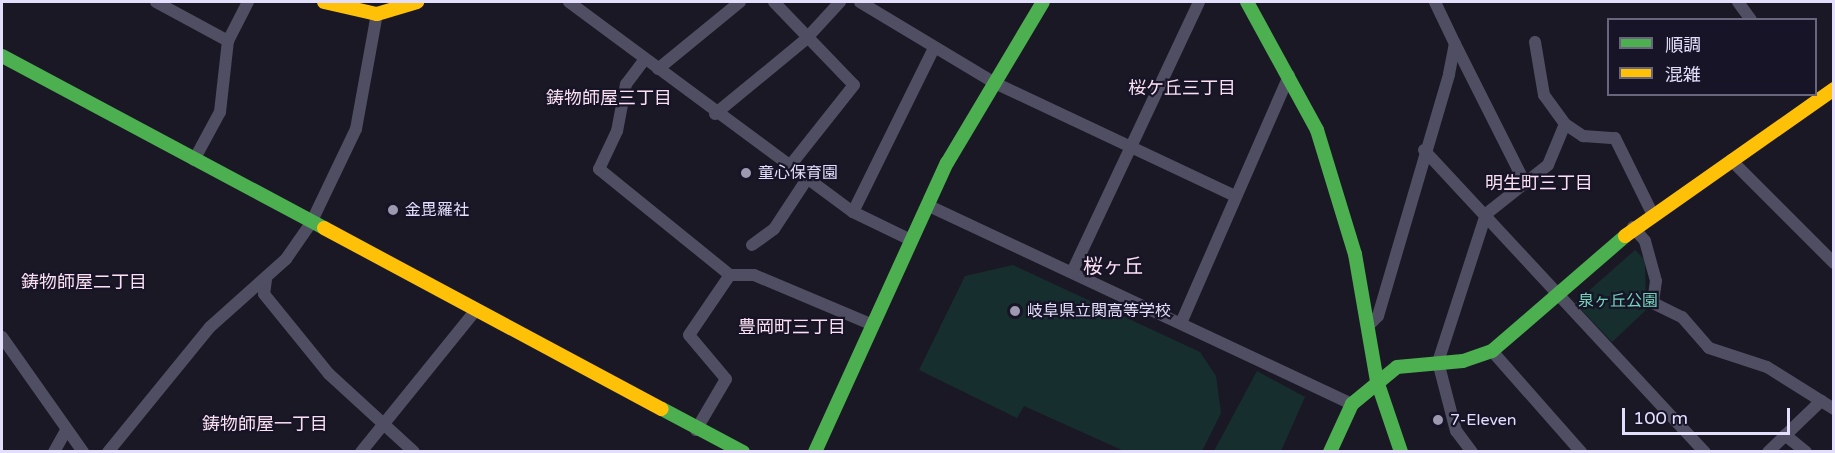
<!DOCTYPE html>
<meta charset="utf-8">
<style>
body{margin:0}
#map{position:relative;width:1835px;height:453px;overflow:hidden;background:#1a1824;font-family:"Varela Round","Noto Sans JP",sans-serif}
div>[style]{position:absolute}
.green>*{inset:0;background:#172e2e}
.street>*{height:12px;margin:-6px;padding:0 6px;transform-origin:6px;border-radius:6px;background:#504e62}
.fast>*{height:14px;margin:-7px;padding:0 7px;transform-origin:7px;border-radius:7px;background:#4caf50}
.slow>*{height:14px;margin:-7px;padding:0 7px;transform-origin:7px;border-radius:7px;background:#ffc107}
.dots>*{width:16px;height:16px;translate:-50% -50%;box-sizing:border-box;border:3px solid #171428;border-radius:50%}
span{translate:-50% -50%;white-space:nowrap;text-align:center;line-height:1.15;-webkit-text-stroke:4.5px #171428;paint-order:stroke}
.poi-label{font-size:16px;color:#e2defb}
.left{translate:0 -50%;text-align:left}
.park-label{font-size:16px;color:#72d3bb}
.neighbourhood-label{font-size:18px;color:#fbe0f1}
.quarter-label{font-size:20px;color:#fbe0f1}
.frame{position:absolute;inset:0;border:3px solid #e2defb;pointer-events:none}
.legend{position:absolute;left:1607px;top:18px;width:210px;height:78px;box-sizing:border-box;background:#171428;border:2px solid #68657c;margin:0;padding:8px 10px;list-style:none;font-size:18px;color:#e2defb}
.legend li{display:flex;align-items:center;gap:12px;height:30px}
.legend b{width:30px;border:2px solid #68657c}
.scale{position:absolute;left:1622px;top:408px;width:168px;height:27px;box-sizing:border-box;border:3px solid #e2defb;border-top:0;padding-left:8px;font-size:18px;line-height:21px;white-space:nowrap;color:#e2defb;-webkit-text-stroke:4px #171428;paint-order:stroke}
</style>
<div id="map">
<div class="green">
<div style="clip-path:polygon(1635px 250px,1645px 260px,1646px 310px,1612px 342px,1575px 303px)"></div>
<div style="clip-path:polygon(1013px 265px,1200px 352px,1216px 376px,1221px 413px,1202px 451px,1124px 451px,1024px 406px,1017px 418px,919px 370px,965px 276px)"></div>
<div style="clip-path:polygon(1257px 371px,1305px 397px,1281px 451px,1214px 451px)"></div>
</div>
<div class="street">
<div style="left:156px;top:2px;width:82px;rotate:28.4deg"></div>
<div style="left:569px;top:2px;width:353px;rotate:36.5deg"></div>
<div style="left:853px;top:212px;width:64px;rotate:25.8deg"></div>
<div style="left:774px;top:2px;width:115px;rotate:46.1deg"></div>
<div style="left:854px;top:85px;width:105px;rotate:128.4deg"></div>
<div style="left:860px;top:2px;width:157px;rotate:31deg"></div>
<div style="left:995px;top:83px;width:265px;rotate:25.2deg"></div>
<div style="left:1738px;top:2px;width:22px;rotate:54deg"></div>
<div style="left:1535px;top:42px;width:54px;rotate:80.4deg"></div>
<div style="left:1544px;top:95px;width:36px;rotate:54deg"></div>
<div style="left:1565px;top:124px;width:22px;rotate:34deg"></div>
<div style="left:1583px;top:136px;width:32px;rotate:4deg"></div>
<div style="left:1615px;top:138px;width:84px;rotate:63.7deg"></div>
<div style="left:1455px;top:44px;width:156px;rotate:63.3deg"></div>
<div style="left:645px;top:59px;width:31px;rotate:127deg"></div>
<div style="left:626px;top:84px;width:48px;rotate:100.8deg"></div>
<div style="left:617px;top:131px;width:42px;rotate:115.3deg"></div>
<div style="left:599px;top:169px;width:169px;rotate:39deg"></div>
<div style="left:658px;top:69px;width:106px;rotate:-39.3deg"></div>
<div style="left:715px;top:114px;width:117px;rotate:-39.4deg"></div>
<div style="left:805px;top:40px;width:52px;rotate:-47.4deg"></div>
<div style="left:1424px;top:150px;width:413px;rotate:47.1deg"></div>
<div style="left:194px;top:160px;width:55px;rotate:-61.6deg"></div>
<div style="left:220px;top:112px;width:71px;rotate:-83.6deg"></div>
<div style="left:228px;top:41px;width:44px;rotate:-62.9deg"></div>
<div style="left:1731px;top:160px;width:146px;rotate:45deg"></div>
<div style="left:927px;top:205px;width:469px;rotate:25.1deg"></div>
<div style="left:853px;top:212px;width:183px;rotate:-63.7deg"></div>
<div style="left:1633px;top:227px;width:18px;rotate:49deg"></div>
<div style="left:1645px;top:241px;width:41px;rotate:74.6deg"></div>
<div style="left:1656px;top:281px;width:22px;rotate:98deg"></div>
<div style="left:1653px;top:303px;width:32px;rotate:26deg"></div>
<div style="left:1682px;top:317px;width:41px;rotate:48.9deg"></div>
<div style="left:1709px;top:348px;width:61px;rotate:18.1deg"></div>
<div style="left:1767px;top:367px;width:79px;rotate:32.1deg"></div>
<div style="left:752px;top:245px;width:27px;rotate:-36deg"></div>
<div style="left:774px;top:229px;width:60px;rotate:-56.6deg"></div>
<div style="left:1072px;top:272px;width:298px;rotate:-64.8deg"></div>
<div style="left:266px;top:280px;width:14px;rotate:98deg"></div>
<div style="left:264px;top:294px;width:103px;rotate:50.9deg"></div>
<div style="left:329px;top:374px;width:115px;rotate:42.5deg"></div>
<div style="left:1181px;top:323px;width:270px;rotate:-66.4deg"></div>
<div style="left:1368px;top:326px;width:14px;rotate:-45deg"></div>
<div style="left:1378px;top:316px;width:252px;rotate:-73.6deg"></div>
<div style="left:1449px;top:74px;width:31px;rotate:-79deg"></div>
<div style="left:1455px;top:44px;width:47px;rotate:-115.5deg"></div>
<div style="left:2px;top:337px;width:141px;rotate:54.8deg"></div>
<div style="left:1492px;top:351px;width:135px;rotate:48.6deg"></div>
<div style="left:696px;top:430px;width:59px;rotate:-59.5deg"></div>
<div style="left:726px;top:379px;width:57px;rotate:-130.1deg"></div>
<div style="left:689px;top:335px;width:73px;rotate:-55.7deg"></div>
<div style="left:730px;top:275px;width:24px"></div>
<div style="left:754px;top:275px;width:129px;rotate:22.8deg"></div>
<div style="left:1785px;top:435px;width:27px;rotate:39deg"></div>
<div style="left:54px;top:452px;width:25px;rotate:-61deg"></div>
<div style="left:108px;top:452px;width:161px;rotate:-50.8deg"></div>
<div style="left:210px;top:327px;width:102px;rotate:-41.8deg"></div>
<div style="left:286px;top:259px;width:44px;rotate:-55.2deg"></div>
<div style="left:311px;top:223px;width:104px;rotate:-64.4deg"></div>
<div style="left:356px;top:129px;width:117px;rotate:-79.7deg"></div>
<div style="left:361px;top:452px;width:181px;rotate:-51deg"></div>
<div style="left:1472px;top:452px;width:26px;rotate:-127deg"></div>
<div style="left:1456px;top:431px;width:71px;rotate:-104.6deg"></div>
<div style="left:1438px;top:362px;width:156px;rotate:-72deg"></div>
<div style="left:1486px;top:214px;width:79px;rotate:-38.3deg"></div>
<div style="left:1548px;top:165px;width:44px;rotate:-67.5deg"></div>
<div style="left:1768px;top:452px;width:74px;rotate:-43.9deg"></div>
</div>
<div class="fast">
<div style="left:1247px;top:2px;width:146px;rotate:61.3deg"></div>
<div style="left:1317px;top:130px;width:130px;rotate:73deg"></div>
<div style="left:1355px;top:254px;width:129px;rotate:80.2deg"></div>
<div style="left:1377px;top:381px;width:75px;rotate:71.3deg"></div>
<div style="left:2px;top:56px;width:365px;rotate:28.1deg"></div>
<div style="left:662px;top:409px;width:92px;rotate:28deg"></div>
<div style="left:815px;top:452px;width:318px;rotate:-65.5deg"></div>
<div style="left:947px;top:163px;width:187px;rotate:-59.2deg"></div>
<div style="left:1330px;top:452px;width:53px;rotate:-65.4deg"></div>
<div style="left:1352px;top:404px;width:58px;rotate:-39.4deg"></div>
<div style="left:1397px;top:367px;width:66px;rotate:-5.2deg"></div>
<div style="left:1463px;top:361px;width:31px;rotate:-19deg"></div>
<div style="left:1492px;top:351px;width:176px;rotate:-40.8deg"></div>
</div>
<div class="slow">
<div style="left:324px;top:2px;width:54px;rotate:12.8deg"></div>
<div style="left:377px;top:14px;width:42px;rotate:-16.7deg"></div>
<div style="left:324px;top:228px;width:383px;rotate:28.2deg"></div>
<div style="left:1625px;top:236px;width:256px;rotate:-35.1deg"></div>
</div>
<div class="dots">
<div style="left:746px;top:173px;background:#9c99b0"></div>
<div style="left:393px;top:210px;background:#9c99b0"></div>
<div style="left:1015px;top:311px;background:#9c99b0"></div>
<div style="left:1438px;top:420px;background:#9c99b0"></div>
</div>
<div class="poi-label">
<span class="left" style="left:758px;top:173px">童心保育園</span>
<span class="left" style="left:405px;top:210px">金毘羅社</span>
<span class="left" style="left:1027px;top:311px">岐阜県立関高等学校</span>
<span class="left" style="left:1450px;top:420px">7-Eleven</span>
</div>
<div class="park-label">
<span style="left:1618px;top:301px">泉ヶ丘公園</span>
</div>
<div class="neighbourhood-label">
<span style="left:1182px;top:88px">桜ケ丘三丁目</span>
<span style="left:609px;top:98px">鋳物師屋三丁目</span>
<span style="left:1539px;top:183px">明生町三丁目</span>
<span style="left:84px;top:282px">鋳物師屋二丁目</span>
<span style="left:792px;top:327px">豊岡町三丁目</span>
<span style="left:265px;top:424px">鋳物師屋一丁目</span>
</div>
<div class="quarter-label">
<span style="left:1113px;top:267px">桜ヶ丘</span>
</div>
<div class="frame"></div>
<ul class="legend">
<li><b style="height:8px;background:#4caf50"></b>順調</li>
<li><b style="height:8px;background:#ffc107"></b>混雑</li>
</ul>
<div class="scale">100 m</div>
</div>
